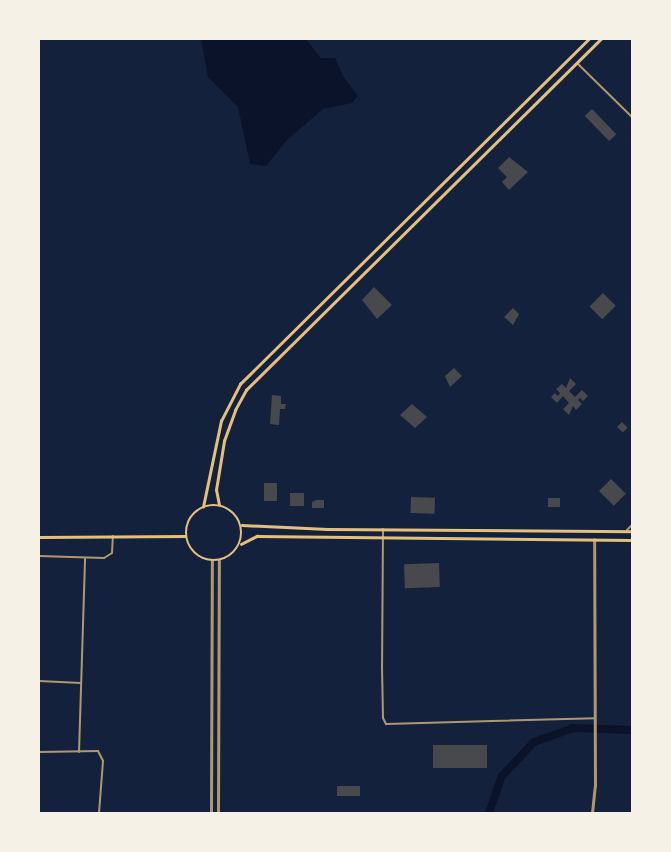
<!DOCTYPE html>
<style>
body{margin:0}
#map{position:relative;width:671px;height:852px;overflow:hidden;background:#14213d;font-family:"PT Sans Narrow",sans-serif}
div>[style]{position:absolute}
.water>*{inset:0;background:#0b132b}
.river>*{height:8px;margin:-4px;padding:0 4px;transform-origin:4px;border-radius:4px;background:#0b132b}
.building>*{inset:0;background:#48494c;transform-origin:0 0}
.minor>*{height:2px;margin:-1px;padding:0 1px;transform-origin:1px;border-radius:1px;background:#b1986c}
.tertiary>*{height:2.5px;margin:-1.25px;padding:0 1.25px;transform-origin:1.25px;border-radius:1.25px;background:#b1986c}
.secondary>*{height:2.5px;margin:-1.25px;padding:0 1.25px;transform-origin:1.25px;border-radius:1.25px;background:#e5c07b}
.secondary>.ring{margin:-1.25px;padding:0;box-sizing:content-box;background:none;border:2.5px solid #e5c07b;border-radius:50%}
span{translate:-50% -50%;white-space:nowrap;text-align:center;line-height:1.15;-webkit-text-stroke:4px #f6f1e7;paint-order:stroke}
.frame{position:absolute;inset:0;border:40px solid #f6f1e7;pointer-events:none}
</style>
<div id="map">
<div class="water">
<div style="clip-path:polygon(201px 39px,306px 39px,321px 58px,335px 58px,343px 76px,358px 96px,352px 103px,323px 109px,287px 140px,266px 166px,250px 164px,238px 107px,208px 77px)"></div>
</div>
<div class="river">
<div style="left:489px;top:813px;width:39px;rotate:-71deg"></div>
<div style="left:502px;top:776px;width:47px;rotate:-46.7deg"></div>
<div style="left:534px;top:742px;width:41px;rotate:-19.7deg"></div>
<div style="left:573px;top:728px;width:59px;rotate:1.9deg"></div>
</div>
<div class="building">
<div style="left:592px;top:109px;width:35px;height:10px;rotate:46deg"></div>
<div style="clip-path:polygon(509px 157px,528px 172px,509px 190px,502px 182px,507px 177px,498px 168px)"></div>
<div style="clip-path:polygon(374px 287px,392px 305px,377px 319px,362px 300px)"></div>
<div style="left:603px;top:293px;width:18px;height:19px;rotate:45deg"></div>
<div style="clip-path:polygon(513px 308px,519px 314px,513px 325px,504px 317px)"></div>
<div style="clip-path:polygon(454px 368px,462px 376px,450px 387px,445px 376px)"></div>
<div style="clip-path:polygon(570px 378px,576px 384px,569px 391px,575px 397px,582px 390px,588px 396px,583px 401px,580px 398px,578px 400px,582px 404px,576px 410px,573px 406px,569px 415px,563px 409px,569px 403px,563px 396px,557px 403px,551px 397px,555px 393px,558px 396px,560px 393px,556px 389px,562px 384px,566px 388px)"></div>
<div style="clip-path:polygon(272px 395px,281px 396px,281px 404px,286px 404px,285px 409px,280px 409px,279px 425px,270px 424px)"></div>
<div style="clip-path:polygon(412px 404px,427px 417px,415px 428px,400px 415px)"></div>
<div style="left:622px;top:422px;width:8px;height:7px;rotate:45deg"></div>
<div style="left:611px;top:479px;width:21px;height:17px;rotate:45deg"></div>
<div style="left:264px;top:483px;width:13px;height:18px"></div>
<div style="left:290px;top:493px;width:14px;height:13px"></div>
<div style="left:411px;top:497px;width:24px;height:16px;rotate:2deg"></div>
<div style="left:548px;top:498px;width:12px;height:9px"></div>
<div style="clip-path:polygon(316px 500px,324px 500px,324px 508px,312px 508px,312px 502px)"></div>
<div style="left:439px;top:563px;width:24px;height:35px;rotate:88deg"></div>
<div style="left:433px;top:745px;width:54px;height:23px"></div>
<div style="left:337px;top:786px;width:23px;height:10px"></div>
</div>
<div class="minor">
<div style="left:577px;top:63px;width:77px;rotate:44.5deg"></div>
<div style="left:383px;top:529px;width:137px;rotate:90.4deg"></div>
<div style="left:382px;top:666px;width:52px;rotate:88.9deg"></div>
<div style="left:383px;top:718px;width:7px;rotate:63deg"></div>
<div style="left:386px;top:724px;width:209px;rotate:-1.6deg"></div>
<div style="left:627px;top:530px;width:7px;rotate:-45deg"></div>
<div style="left:39px;top:556px;width:65px;rotate:1.8deg"></div>
<div style="left:104px;top:558px;width:9px;rotate:-32deg"></div>
<div style="left:112px;top:553px;width:17px;rotate:-87deg"></div>
<div style="left:39px;top:681px;width:42px;rotate:2.7deg"></div>
<div style="left:39px;top:752px;width:59px;rotate:-1deg"></div>
<div style="left:98px;top:751px;width:11px;rotate:63deg"></div>
<div style="left:103px;top:761px;width:52px;rotate:94.4deg"></div>
<div style="left:79px;top:752px;width:194px;rotate:-88.2deg"></div>
</div>
<div class="tertiary">
<div style="left:211px;top:813px;width:252px;rotate:-89.8deg"></div>
<div style="left:218px;top:813px;width:252px;rotate:-89.8deg"></div>
<div style="left:592px;top:813px;width:27px;rotate:-84deg"></div>
<div style="left:595px;top:786px;width:246px;rotate:-90.2deg"></div>
</div>
<div class="secondary">
<div class="ring" style="left:186px;top:505px;width:53.5px;height:53.5px"></div>
<div style="left:219px;top:505px;width:15px;rotate:-101deg"></div>
<div style="left:216px;top:490px;width:50px;rotate:-80.7deg"></div>
<div style="left:224px;top:441px;width:33px;rotate:-70deg"></div>
<div style="left:235px;top:410px;width:23px;rotate:-61deg"></div>
<div style="left:246px;top:390px;width:499px;rotate:-44.7deg"></div>
<div style="left:203px;top:507px;width:88px;rotate:-78.2deg"></div>
<div style="left:221px;top:421px;width:42px;rotate:-62.8deg"></div>
<div style="left:240px;top:384px;width:491px;rotate:-44.7deg"></div>
<div style="left:242px;top:525px;width:85px;rotate:2.7deg"></div>
<div style="left:327px;top:529px;width:305px;rotate:0.4deg"></div>
<div style="left:39px;top:537px;width:146px;rotate:-0.4deg"></div>
<div style="left:241px;top:544px;width:18px;rotate:-27deg"></div>
<div style="left:257px;top:536px;width:375px;rotate:0.6deg"></div>
</div>
<div class="frame"></div>
</div>
